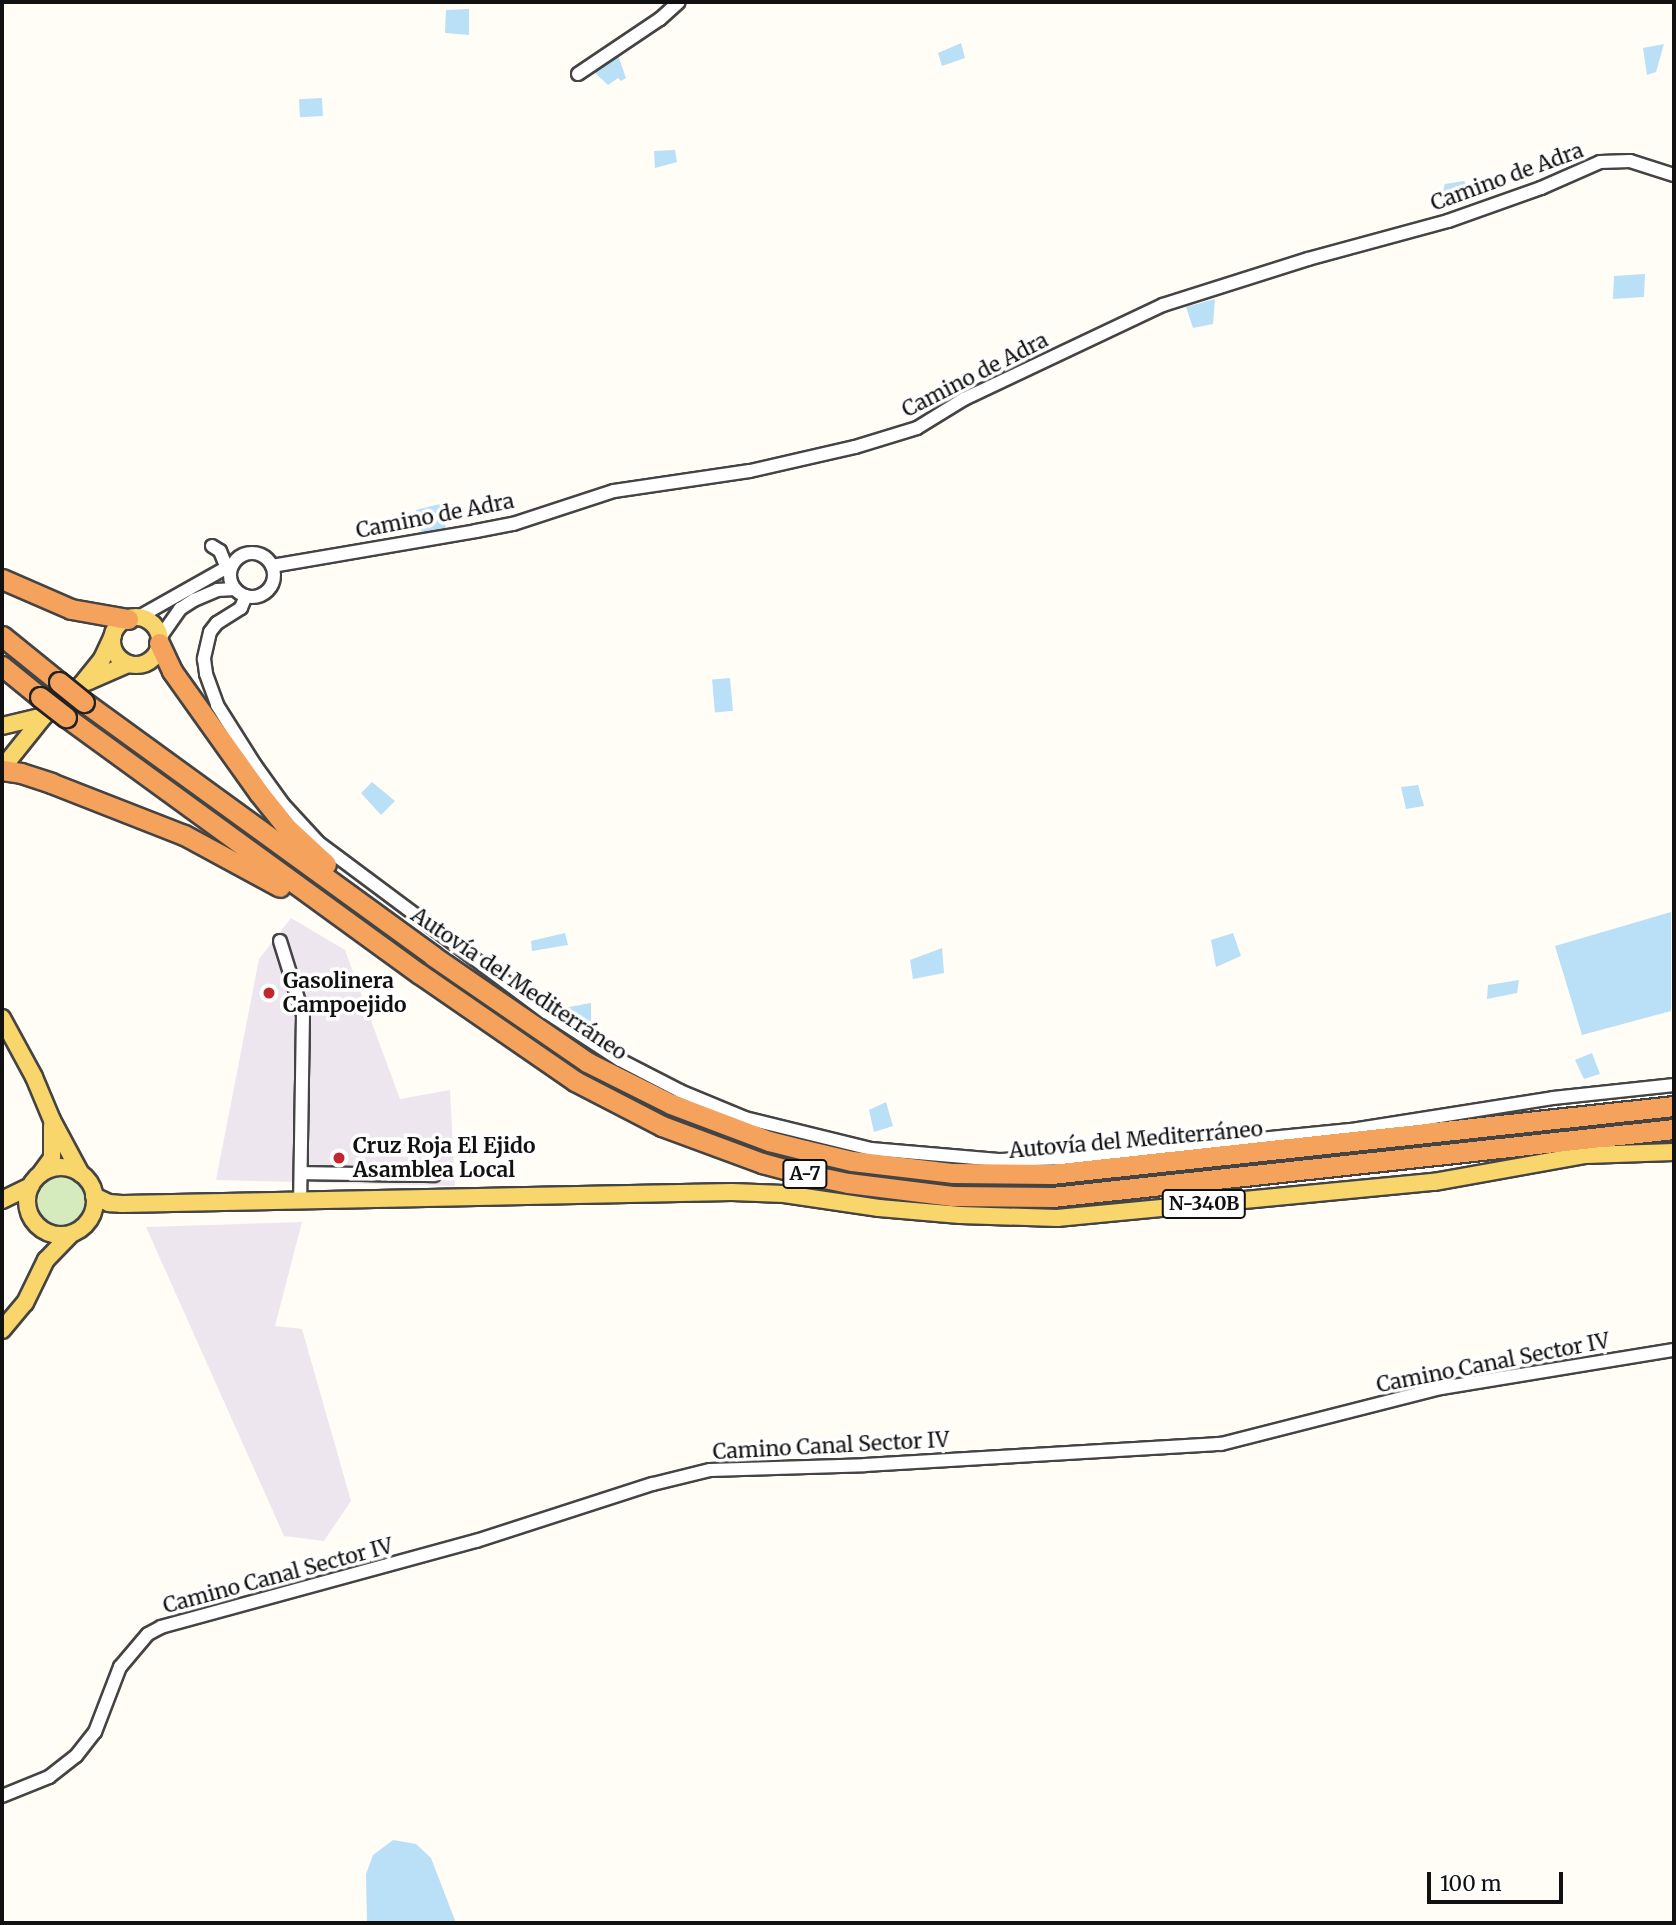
<!DOCTYPE html>
<meta charset="utf-8">
<style>
body{margin:0}
#map{position:relative;width:1676px;height:1925px;overflow:hidden;background:#fffdf5;font-family:Merriweather,serif}
div>[style]{position:absolute}
.industrial>*{inset:0;background:#eee6ef}
.green>*{inset:0;background:#d5ebbd}
.round{border-radius:50%}
.water>*{inset:0;background:#b9e0f7;transform-origin:0 0}
.roads{filter:drop-shadow(2px 0 #444) drop-shadow(-2px 0 #444) drop-shadow(0 2px #444) drop-shadow(0 -2px #444)}
.minor>*{height:12px;margin:-6px;padding:0 6px;transform-origin:6px;border-radius:6px;background:#fff}
.minor>.ring{margin:-6px;padding:0;box-sizing:content-box;background:none;border:12px solid #fff;border-radius:50%}
.major>*{height:16px;margin:-8px;padding:0 8px;transform-origin:8px;border-radius:8px;background:#f9d66b}
.major>.ring{margin:-8px;padding:0;box-sizing:content-box;background:none;border:16px solid #f9d66b;border-radius:50%}
.highway>*{height:19px;margin:-9.5px;padding:0 9.5px;transform-origin:9.5px;border-radius:9.5px;background:#f5a25d}
.bridges{filter:drop-shadow(2px 0 #222) drop-shadow(-2px 0 #222) drop-shadow(0 2px #222) drop-shadow(0 -2px #222)}
.highway-bridge>*{height:19px;margin:-9.5px;padding:0 9.5px;transform-origin:9.5px;border-radius:9.5px;background:#f5a25d}
.dots>*{width:19px;height:19px;translate:-50% -50%;box-sizing:border-box;border:4px solid #fff;border-radius:50%}
span{translate:-50% -50%;white-space:nowrap;text-align:center;line-height:1.15;-webkit-text-stroke:7px #fff;paint-order:stroke}
.shield-label span{padding:2px 5px;background:#fff;border:2px solid;border-radius:5px;-webkit-text-stroke-width:0}
.shield-label{font-size:19px;color:#111;font-weight:700}
.street-label{font-size:21px;color:#111}
.poi-label{font-size:21px;color:#111;font-weight:700}
.left{translate:0 -50%;text-align:left}
.frame{position:absolute;inset:0;border:4px solid #111;pointer-events:none}
.scale{position:absolute;left:1427px;top:1872px;width:136px;height:32px;box-sizing:border-box;border:4px solid #111;border-top:0;padding-left:9px;font-size:21px;line-height:24px;white-space:nowrap;color:#111;-webkit-text-stroke:5px #fff;paint-order:stroke}
</style>
<div id="map">
<div class="industrial">
<div style="clip-path:polygon(291px 918px,345px 950px,400px 1099px,450px 1090px,455px 1186px,216px 1180px,259px 959px)"></div>
<div style="clip-path:polygon(302px 1222px,275px 1326px,302px 1329px,351px 1501px,324px 1541px,284px 1536px,146px 1227px)"></div>
</div>
<div class="green">
<div class="round" style="left:35px;top:1176px;width:52px;height:52px"></div>
</div>
<div class="water">
<div style="clip-path:polygon(469px 9px,469px 35px,445px 33px,446px 10px)"></div>
<div style="clip-path:polygon(961px 43px,965px 58px,942px 66px,938px 53px)"></div>
<div style="clip-path:polygon(1664px 44px,1656px 72px,1647px 75px,1643px 48px)"></div>
<div style="clip-path:polygon(618px 55px,626px 78px,621px 81px,618px 78px,608px 85px,592px 70px)"></div>
<div style="left:322px;top:98px;width:18px;height:23px;rotate:87deg"></div>
<div style="clip-path:polygon(675px 150px,677px 162px,655px 168px,654px 151px)"></div>
<div style="clip-path:polygon(1464px 181px,1477px 199px,1450px 207px,1443px 190px,1445px 184px)"></div>
<div style="clip-path:polygon(1645px 274px,1644px 297px,1613px 299px,1614px 276px)"></div>
<div style="clip-path:polygon(1215px 299px,1213px 324px,1193px 328px,1186px 307px)"></div>
<div style="left:440px;top:504px;width:25px;height:25px;rotate:76deg"></div>
<div style="left:730px;top:678px;width:33px;height:18px;rotate:85deg"></div>
<div style="clip-path:polygon(372px 782px,395px 801px,381px 815px,361px 793px)"></div>
<div style="clip-path:polygon(1418px 785px,1424px 806px,1406px 809px,1401px 787px)"></div>
<div style="clip-path:polygon(1671px 912px,1671px 1011px,1582px 1035px,1555px 946px)"></div>
<div style="clip-path:polygon(565px 933px,568px 945px,532px 951px,531px 941px)"></div>
<div style="clip-path:polygon(1233px 933px,1241px 956px,1216px 967px,1211px 940px)"></div>
<div style="clip-path:polygon(942px 948px,944px 973px,913px 979px,910px 960px)"></div>
<div style="clip-path:polygon(1519px 980px,1517px 993px,1487px 999px,1488px 985px)"></div>
<div style="clip-path:polygon(591px 1003px,591px 1025px,579px 1026px,558px 1009px)"></div>
<div style="clip-path:polygon(1592px 1053px,1600px 1074px,1584px 1079px,1575px 1060px)"></div>
<div style="clip-path:polygon(886px 1102px,893px 1126px,874px 1132px,869px 1110px)"></div>
<div style="clip-path:polygon(393px 1840px,416px 1844px,431px 1858px,456px 1923px,367px 1923px,366px 1874px,373px 1855px)"></div>
</div>
<div class="roads">
<div class="minor">
<div style="left:578px;top:74px;width:99px;rotate:-33.9deg"></div>
<div style="left:660px;top:19px;width:25px;rotate:-42deg"></div>
<div style="left:212px;top:546px;width:9px;rotate:32deg"></div>
<div style="left:220px;top:551px;width:18px;rotate:68deg"></div>
<div class="ring" style="left:230px;top:553px;width:32px;height:32px"></div>
<div style="left:272px;top:566px;width:207px;rotate:-9.7deg"></div>
<div style="left:476px;top:531px;width:38px;rotate:-11deg"></div>
<div style="left:513px;top:524px;width:106px;rotate:-18.1deg"></div>
<div style="left:614px;top:491px;width:137px;rotate:-8.4deg"></div>
<div style="left:750px;top:471px;width:108px;rotate:-12.9deg"></div>
<div style="left:855px;top:447px;width:65px;rotate:-17deg"></div>
<div style="left:917px;top:428px;width:55px;rotate:-31.7deg"></div>
<div style="left:964px;top:399px;width:220px;rotate:-25.3deg"></div>
<div style="left:1163px;top:305px;width:152px;rotate:-17.6deg"></div>
<div style="left:1308px;top:259px;width:145px;rotate:-15.2deg"></div>
<div style="left:1448px;top:221px;width:99px;rotate:-19.5deg"></div>
<div style="left:1541px;top:188px;width:64px;rotate:-23.8deg"></div>
<div style="left:1600px;top:162px;width:30px;rotate:-2deg"></div>
<div style="left:1630px;top:161px;width:46px;rotate:17.7deg"></div>
<div style="left:246px;top:596px;width:13px;rotate:113deg"></div>
<div style="left:241px;top:608px;width:28px;rotate:148deg"></div>
<div style="left:217px;top:623px;width:11px;rotate:128deg"></div>
<div style="left:210px;top:632px;width:28px;rotate:103deg"></div>
<div style="left:204px;top:659px;width:15px;rotate:82deg"></div>
<div style="left:206px;top:674px;width:33px;rotate:70deg"></div>
<div style="left:217px;top:705px;width:71px;rotate:57.7deg"></div>
<div style="left:255px;top:765px;width:48px;rotate:54.3deg"></div>
<div style="left:283px;top:804px;width:53px;rotate:47.3deg"></div>
<div style="left:319px;top:843px;width:283px;rotate:36.7deg"></div>
<div style="left:546px;top:1012px;width:88px;rotate:33deg"></div>
<div style="left:620px;top:1060px;width:68px;rotate:27.3deg"></div>
<div style="left:680px;top:1091px;width:70px;rotate:22.6deg"></div>
<div style="left:745px;top:1118px;width:130px;rotate:13.8deg"></div>
<div style="left:871px;top:1149px;width:128px;rotate:4.9deg"></div>
<div style="left:999px;top:1160px;width:70px;rotate:-1.6deg"></div>
<div style="left:1069px;top:1158px;width:290px;rotate:-5.7deg"></div>
<div style="left:1358px;top:1129px;width:197px;rotate:-9deg"></div>
<div style="left:1553px;top:1098px;width:122px;rotate:-6.1deg"></div>
<div style="left:137px;top:618px;width:110px;rotate:-29.4deg"></div>
<div style="left:159px;top:639px;width:37px;rotate:-55deg"></div>
<div style="left:180px;top:609px;width:17px;rotate:-33deg"></div>
<div style="left:194px;top:600px;width:25px;rotate:-23deg"></div>
<div style="left:217px;top:590px;width:18px;rotate:-3deg"></div>
<div style="left:280px;top:941px;width:77px;rotate:72.7deg"></div>
<div style="left:303px;top:1015px;width:184px;rotate:90.9deg"></div>
<div style="left:301px;top:1173px;width:133px;rotate:0.9deg"></div>
<div style="left:2px;top:1796px;width:51px;rotate:-22deg"></div>
<div style="left:49px;top:1777px;width:34px;rotate:-38deg"></div>
<div style="left:76px;top:1756px;width:31px;rotate:-52deg"></div>
<div style="left:95px;top:1732px;width:70px;rotate:-69deg"></div>
<div style="left:120px;top:1667px;width:43px;rotate:-49.7deg"></div>
<div style="left:148px;top:1634px;width:15px;rotate:-28deg"></div>
<div style="left:161px;top:1627px;width:327px;rotate:-15.3deg"></div>
<div style="left:476px;top:1541px;width:186px;rotate:-17.9deg"></div>
<div style="left:653px;top:1484px;width:59px;rotate:-13.8deg"></div>
<div style="left:710px;top:1470px;width:155px;rotate:-1.8deg"></div>
<div style="left:865px;top:1465px;width:357px;rotate:-3.4deg"></div>
<div style="left:1221px;top:1444px;width:227px;rotate:-14.3deg"></div>
<div style="left:1441px;top:1388px;width:236px;rotate:-9.3deg"></div>
</div>
<div class="major">
<div class="ring" style="left:112px;top:617px;width:32px;height:32px"></div>
<div style="left:87px;top:682px;width:45px;rotate:-23.7deg"></div>
<div style="left:2px;top:726px;width:43px;rotate:-13.4deg"></div>
<div style="left:8px;top:761px;width:58px;rotate:-51.3deg"></div>
<div style="left:44px;top:716px;width:48px;rotate:-40deg"></div>
<div style="left:81px;top:685px;width:33px;rotate:-51deg"></div>
<div style="left:102px;top:659px;width:26px;rotate:-65deg"></div>
<div style="left:2px;top:1018px;width:67px;rotate:61.5deg"></div>
<div style="left:34px;top:1077px;width:47px;rotate:67.3deg"></div>
<div style="left:52px;top:1120px;width:61px;rotate:61.8deg"></div>
<div class="ring" style="left:27px;top:1167px;width:52px;height:52px"></div>
<div style="left:41px;top:1173px;width:19px;rotate:-54deg"></div>
<div style="left:52px;top:1158px;width:32px;rotate:-90deg"></div>
<div style="left:94px;top:1196px;width:17px;rotate:25deg"></div>
<div style="left:109px;top:1203px;width:13px;rotate:4deg"></div>
<div style="left:122px;top:1204px;width:610px;rotate:-1.13deg"></div>
<div style="left:732px;top:1192px;width:52px;rotate:2.2deg"></div>
<div style="left:784px;top:1194px;width:96px;rotate:8.4deg"></div>
<div style="left:879px;top:1208px;width:81px;rotate:4.9deg"></div>
<div style="left:960px;top:1215px;width:97px;rotate:1.8deg"></div>
<div style="left:1057px;top:1218px;width:379px;rotate:-5.5deg"></div>
<div style="left:1434px;top:1182px;width:154px;rotate:-10.1deg"></div>
<div style="left:1586px;top:1155px;width:88px;rotate:-2deg"></div>
<div style="left:2px;top:1200px;width:32px;rotate:-26deg"></div>
<div style="left:2px;top:1330px;width:35px;rotate:-50deg"></div>
<div style="left:25px;top:1303px;width:48px;rotate:-64deg"></div>
<div style="left:46px;top:1260px;width:36px;rotate:-46deg"></div>
</div>
<div class="highway">
<div style="left:2px;top:579px;width:75px;rotate:23.5deg"></div>
<div style="left:71px;top:609px;width:58px;rotate:10deg"></div>
<div style="left:2px;top:636px;width:73px;rotate:38.9deg"></div>
<div style="left:159px;top:643px;width:31px;rotate:65deg"></div>
<div style="left:172px;top:671px;width:150px;rotate:54.5deg"></div>
<div style="left:259px;top:793px;width:45px;rotate:51.3deg"></div>
<div style="left:287px;top:828px;width:53px;rotate:42.7deg"></div>
<div style="left:2px;top:666px;width:49px;rotate:39.2deg"></div>
<div style="left:84px;top:702px;width:432px;rotate:36deg"></div>
<div style="left:433px;top:956px;width:187px;rotate:34.5deg"></div>
<div style="left:587px;top:1062px;width:94px;rotate:26.6deg"></div>
<div style="left:671px;top:1104px;width:105px;rotate:20.7deg"></div>
<div style="left:769px;top:1141px;width:37px;rotate:14deg"></div>
<div style="left:805px;top:1150px;width:48px;rotate:13.2deg"></div>
<div style="left:852px;top:1161px;width:102px;rotate:6.8deg"></div>
<div style="left:953px;top:1173px;width:98px;rotate:0.6deg"></div>
<div style="left:1051px;top:1174px;width:627px;rotate:-6.23deg"></div>
<div style="left:66px;top:717px;width:437px;rotate:36deg"></div>
<div style="left:420px;top:974px;width:188px;rotate:34.6deg"></div>
<div style="left:575px;top:1081px;width:98px;rotate:27.3deg"></div>
<div style="left:662px;top:1126px;width:107px;rotate:20.3deg"></div>
<div style="left:762px;top:1163px;width:39px;rotate:15deg"></div>
<div style="left:800px;top:1173px;width:49px;rotate:11.8deg"></div>
<div style="left:848px;top:1183px;width:105px;rotate:7.1deg"></div>
<div style="left:952px;top:1196px;width:100px;rotate:0.6deg"></div>
<div style="left:1052px;top:1197px;width:626px;rotate:-6.24deg"></div>
<div style="left:2px;top:770px;width:19px;rotate:9deg"></div>
<div style="left:21px;top:773px;width:32px;rotate:18deg"></div>
<div style="left:51px;top:783px;width:143px;rotate:21.4deg"></div>
<div style="left:184px;top:835px;width:109px;rotate:28.4deg"></div>
</div>
</div>
<div class="bridges">
<div class="highway-bridge">
<div style="left:59px;top:682px;width:32px;rotate:39deg"></div>
<div style="left:40px;top:697px;width:33px;rotate:38deg"></div>
</div>
</div>
<div class="dots">
<div style="left:269px;top:993px;background:#c4262e"></div>
<div style="left:339px;top:1158px;background:#c4262e"></div>
</div>
<div class="shield-label">
<span style="left:805px;top:1174px">A-7</span>
<span style="left:1204px;top:1204px">N-340B</span>
</div>
<div class="street-label">
<span style="left:1507px;top:177px;rotate:-20deg">Camino de Adra</span>
<span style="left:975px;top:375px;rotate:-27deg">Camino de Adra</span>
<span style="left:435px;top:516px;rotate:-11deg">Camino de Adra</span>
<span style="left:519px;top:984px;rotate:34deg">Autovía del Mediterráneo</span>
<span style="left:1136px;top:1140px;rotate:-5deg">Autovía del Mediterráneo</span>
<span style="left:1493px;top:1363px;rotate:-11deg">Camino Canal Sector IV</span>
<span style="left:831px;top:1446px;rotate:-3deg">Camino Canal Sector IV</span>
<span style="left:278px;top:1576px;rotate:-15deg">Camino Canal Sector IV</span>
</div>
<div class="poi-label">
<span class="left" style="left:283px;top:993px">Gasolinera<br>Campoejido</span>
<span class="left" style="left:353px;top:1158px">Cruz Roja El Ejido<br>Asamblea Local</span>
</div>
<div class="frame"></div>
<div class="scale">100 m</div>
</div>
